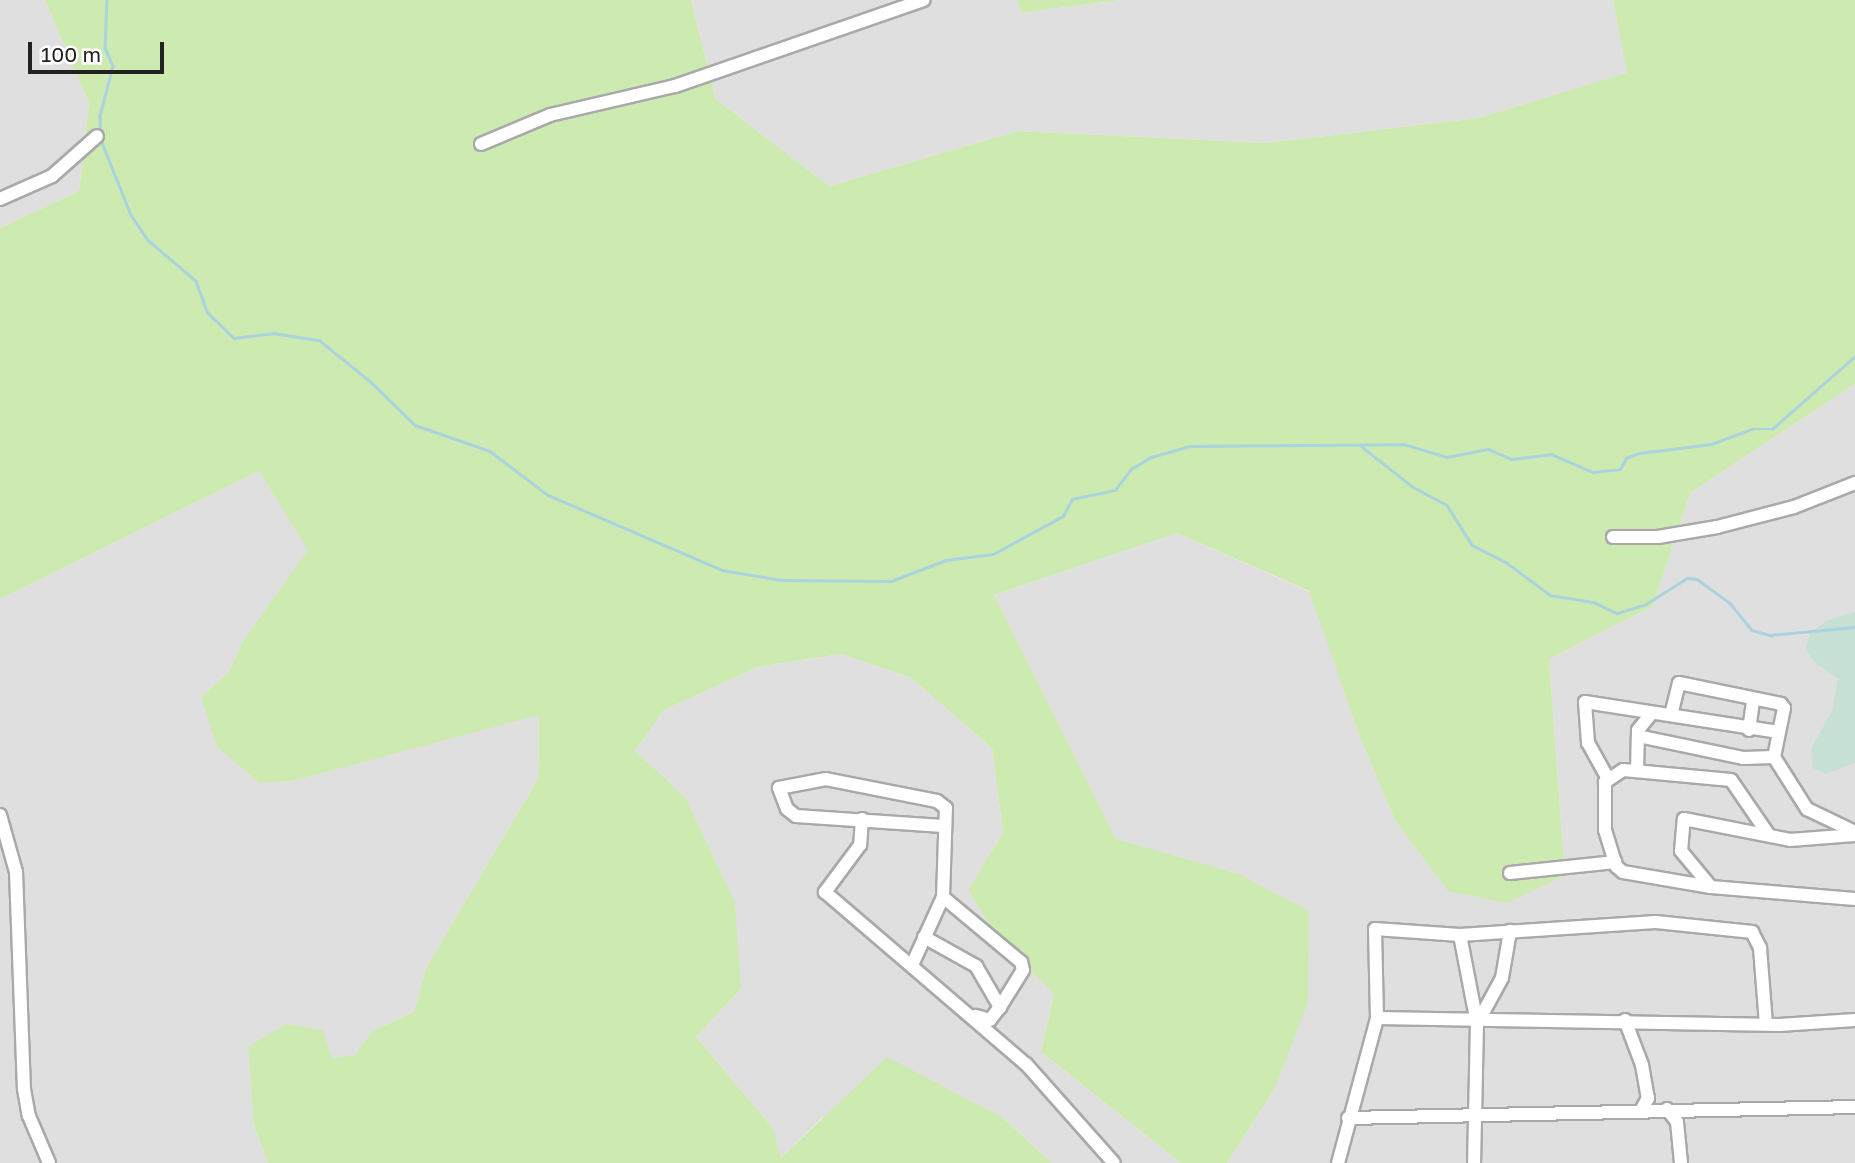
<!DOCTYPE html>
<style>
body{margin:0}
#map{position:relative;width:1855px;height:1163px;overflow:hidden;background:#f2efe9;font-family:"Golos Text",sans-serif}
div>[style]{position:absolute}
.residential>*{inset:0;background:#e0dfdf}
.grass>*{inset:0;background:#cdebb0}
.wetland>*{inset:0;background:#c6e0d4}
.stream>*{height:2.5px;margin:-1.25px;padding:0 1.25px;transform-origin:1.25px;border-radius:1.25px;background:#aad3df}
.roads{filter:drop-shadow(2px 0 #a9a9a9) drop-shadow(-2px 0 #a9a9a9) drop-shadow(0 2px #a9a9a9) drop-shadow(0 -2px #a9a9a9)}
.minor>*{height:12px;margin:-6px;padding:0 6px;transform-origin:6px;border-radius:6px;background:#fff}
span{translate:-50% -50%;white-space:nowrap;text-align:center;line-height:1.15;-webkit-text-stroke:5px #fff;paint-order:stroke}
.scale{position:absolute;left:28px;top:42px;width:136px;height:32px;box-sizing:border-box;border:4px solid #222;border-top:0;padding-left:9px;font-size:21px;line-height:24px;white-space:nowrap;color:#222;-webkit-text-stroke:5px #fff;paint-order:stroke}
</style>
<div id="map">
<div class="residential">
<div style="clip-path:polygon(0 0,45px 0,89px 103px,79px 191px,0 228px)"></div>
<div style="clip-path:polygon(691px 0,1017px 0,1021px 13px,1121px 0,1613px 0,1628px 73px,1478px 118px,1266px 143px,1018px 131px,829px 186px,716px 99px)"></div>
<div style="clip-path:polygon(1855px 384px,1855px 1163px,1227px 1163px,1275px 1088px,1239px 874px,1116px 840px,994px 595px,1177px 533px,1310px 592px,1361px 740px,1395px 820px,1565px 875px,1549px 659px,1653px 606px,1690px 493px)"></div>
<div style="clip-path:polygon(259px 471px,309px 550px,243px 641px,228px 673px,201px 697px,260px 783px,293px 781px,539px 714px,538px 779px,426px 968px,414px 1012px,372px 1031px,356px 1055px,332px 1058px,254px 1125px,268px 1163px,0 1163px,0 599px)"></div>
<div style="clip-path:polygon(841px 654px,911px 678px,992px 748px,1003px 833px,968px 890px,995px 935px,1054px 994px,1041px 1052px,1181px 1163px,1052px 1163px,1002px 1117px,823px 1117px,780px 1159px,773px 1128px,696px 1037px,741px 989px,635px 751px,664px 710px,758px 667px)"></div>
</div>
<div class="grass">
<div style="clip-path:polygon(45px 0,691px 0,716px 99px,829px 186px,1018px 131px,1266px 143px,1478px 118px,1627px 73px,1613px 0,1855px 0,1855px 384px,1690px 493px,1653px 606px,1549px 659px,1565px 875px,1508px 903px,1448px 891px,1395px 820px,1361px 740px,1309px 591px,1177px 533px,994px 595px,1116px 839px,1239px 874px,1309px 911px,1308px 1002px,1275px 1088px,1227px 1163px,1181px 1163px,1041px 1052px,1054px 994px,995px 935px,968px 890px,1003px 833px,992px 748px,911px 678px,841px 654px,758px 667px,664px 710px,635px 751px,685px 797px,735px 903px,741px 989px,696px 1037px,773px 1128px,781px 1158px,887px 1057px,1002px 1117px,1052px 1163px,268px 1163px,254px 1125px,248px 1047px,286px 1024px,323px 1030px,332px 1058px,355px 1055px,372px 1031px,414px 1012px,426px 968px,538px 779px,539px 715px,293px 781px,260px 783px,217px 747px,201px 697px,228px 673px,243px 641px,308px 550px,259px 471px,0 599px,0 228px,79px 191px,89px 103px)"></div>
<div style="clip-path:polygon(1017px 0,1121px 0,1021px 13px)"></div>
</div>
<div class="wetland">
<div style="clip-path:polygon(1855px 612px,1855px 763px,1826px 774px,1813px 768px,1811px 749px,1832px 711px,1838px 679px,1812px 660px,1805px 648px,1812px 631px,1828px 620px)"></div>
</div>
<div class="stream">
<div style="left:107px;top:0;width:48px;rotate:92.4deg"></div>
<div style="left:105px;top:48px;width:20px;rotate:66deg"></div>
<div style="left:113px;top:66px;width:52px;rotate:104.6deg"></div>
<div style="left:100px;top:116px;width:24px;rotate:88deg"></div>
<div style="left:101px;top:140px;width:81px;rotate:68.2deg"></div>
<div style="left:131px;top:215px;width:30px;rotate:56deg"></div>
<div style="left:148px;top:240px;width:63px;rotate:40.5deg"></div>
<div style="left:196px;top:281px;width:33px;rotate:70deg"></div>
<div style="left:207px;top:312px;width:37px;rotate:44deg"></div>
<div style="left:234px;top:338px;width:39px;rotate:-7deg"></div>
<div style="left:273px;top:333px;width:47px;rotate:8.7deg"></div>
<div style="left:319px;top:340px;width:67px;rotate:38.9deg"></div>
<div style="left:371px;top:382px;width:62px;rotate:44.3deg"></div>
<div style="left:415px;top:425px;width:79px;rotate:19.1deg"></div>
<div style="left:490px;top:451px;width:73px;rotate:37.2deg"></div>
<div style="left:548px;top:495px;width:189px;rotate:23.3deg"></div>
<div style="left:722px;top:570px;width:60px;rotate:9.6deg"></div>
<div style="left:781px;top:580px;width:110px;rotate:0.5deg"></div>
<div style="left:891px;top:581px;width:59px;rotate:-20.9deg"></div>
<div style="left:946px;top:560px;width:47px;rotate:-7.3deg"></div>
<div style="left:993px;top:554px;width:80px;rotate:-28.5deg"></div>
<div style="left:1063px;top:516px;width:19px;rotate:-62deg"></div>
<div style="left:1072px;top:499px;width:44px;rotate:-11.8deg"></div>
<div style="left:1115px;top:490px;width:26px;rotate:-53deg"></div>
<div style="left:1131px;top:469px;width:23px;rotate:-31deg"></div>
<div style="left:1151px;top:457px;width:41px;rotate:-15.8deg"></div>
<div style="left:1190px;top:446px;width:214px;rotate:-0.5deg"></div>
<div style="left:1404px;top:444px;width:45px;rotate:16.8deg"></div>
<div style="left:1447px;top:457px;width:42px;rotate:-11deg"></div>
<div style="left:1488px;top:449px;width:26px;rotate:23deg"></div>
<div style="left:1512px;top:459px;width:39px;rotate:-7deg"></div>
<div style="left:1551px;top:454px;width:46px;rotate:23.2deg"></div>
<div style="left:1593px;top:472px;width:27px;rotate:-6deg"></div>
<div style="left:1620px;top:469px;width:13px;rotate:-61deg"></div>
<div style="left:1626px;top:458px;width:14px;rotate:-21deg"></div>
<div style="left:1639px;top:453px;width:73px;rotate:-7.1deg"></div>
<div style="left:1711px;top:444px;width:44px;rotate:-20.1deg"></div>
<div style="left:1752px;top:429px;width:20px"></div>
<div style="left:1772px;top:429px;width:111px;rotate:-41.3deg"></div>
<div style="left:1361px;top:446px;width:66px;rotate:38.3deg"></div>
<div style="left:1413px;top:487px;width:38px;rotate:28deg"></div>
<div style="left:1447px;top:505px;width:47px;rotate:58deg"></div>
<div style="left:1472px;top:545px;width:38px;rotate:27deg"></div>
<div style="left:1506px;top:562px;width:55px;rotate:36.9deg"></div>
<div style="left:1550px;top:595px;width:44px;rotate:9.2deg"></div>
<div style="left:1593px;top:602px;width:26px;rotate:25deg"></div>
<div style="left:1617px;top:613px;width:30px;rotate:-17deg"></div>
<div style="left:1646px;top:604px;width:49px;rotate:-32.4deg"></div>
<div style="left:1687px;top:578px;width:10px;rotate:6deg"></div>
<div style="left:1697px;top:579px;width:41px;rotate:36deg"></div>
<div style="left:1730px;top:603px;width:35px;rotate:51deg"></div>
<div style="left:1752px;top:630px;width:19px;rotate:16deg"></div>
<div style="left:1770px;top:635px;width:85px;rotate:-5.4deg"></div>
</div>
<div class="roads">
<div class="minor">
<div style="left:481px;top:144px;width:75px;rotate:-22.8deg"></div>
<div style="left:550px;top:115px;width:128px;rotate:-13.1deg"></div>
<div style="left:675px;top:86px;width:263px;rotate:-19.1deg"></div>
<div style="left:0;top:199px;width:57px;rotate:-23.9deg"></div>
<div style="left:52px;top:176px;width:60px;rotate:-41.6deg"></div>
<div style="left:1613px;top:537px;width:45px"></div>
<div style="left:1658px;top:537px;width:60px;rotate:-9.6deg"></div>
<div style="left:1717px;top:527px;width:80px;rotate:-14.6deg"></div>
<div style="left:1794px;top:507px;width:66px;rotate:-21.5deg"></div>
<div style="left:1671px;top:715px;width:33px;rotate:-76deg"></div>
<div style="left:1679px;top:683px;width:104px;rotate:11.6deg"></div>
<div style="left:1781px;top:704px;width:5px;rotate:53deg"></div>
<div style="left:1784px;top:708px;width:50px;rotate:101.5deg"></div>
<div style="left:1749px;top:730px;width:29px;rotate:-82deg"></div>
<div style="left:1638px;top:736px;width:107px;rotate:11.8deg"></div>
<div style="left:1743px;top:758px;width:31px;rotate:-2deg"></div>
<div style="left:1774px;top:757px;width:62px;rotate:57.6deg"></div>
<div style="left:1807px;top:809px;width:53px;rotate:25.6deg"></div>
<div style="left:1637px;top:771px;width:41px;rotate:-88.6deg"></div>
<div style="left:1638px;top:730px;width:22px;rotate:-51deg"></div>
<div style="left:1607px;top:777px;width:39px;rotate:-119deg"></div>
<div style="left:1588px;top:743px;width:41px;rotate:-94.2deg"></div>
<div style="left:1585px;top:702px;width:196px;rotate:8.8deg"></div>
<div style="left:0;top:815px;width:59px;rotate:74.3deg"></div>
<div style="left:16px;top:872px;width:217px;rotate:87.9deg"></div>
<div style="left:24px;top:1089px;width:27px;rotate:80deg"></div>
<div style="left:29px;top:1116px;width:51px;rotate:66.9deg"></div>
<div style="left:862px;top:819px;width:26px;rotate:94deg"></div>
<div style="left:860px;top:845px;width:59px;rotate:126.7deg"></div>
<div style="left:825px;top:892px;width:265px;rotate:40.6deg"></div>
<div style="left:1026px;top:1064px;width:132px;rotate:48.4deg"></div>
<div style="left:1768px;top:834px;width:65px;rotate:-124.4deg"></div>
<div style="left:1731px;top:780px;width:108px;rotate:-174.7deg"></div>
<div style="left:1623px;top:770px;width:22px;rotate:146deg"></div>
<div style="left:1605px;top:782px;width:48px;rotate:90deg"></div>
<div style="left:1605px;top:830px;width:38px;rotate:73deg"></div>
<div style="left:1616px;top:866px;width:9px;rotate:41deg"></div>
<div style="left:1623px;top:872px;width:89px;rotate:9.7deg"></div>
<div style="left:1711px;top:887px;width:144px;rotate:4.8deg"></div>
<div style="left:1510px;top:873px;width:106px;rotate:-6deg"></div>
<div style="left:1711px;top:887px;width:47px;rotate:-129.8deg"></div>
<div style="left:1681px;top:851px;width:32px;rotate:-85deg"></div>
<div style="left:1684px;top:819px;width:108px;rotate:11.2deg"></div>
<div style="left:1790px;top:840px;width:65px;rotate:-4.4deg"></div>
<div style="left:943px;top:897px;width:102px;rotate:39.8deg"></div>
<div style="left:1021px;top:962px;width:8px;rotate:76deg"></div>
<div style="left:1023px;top:970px;width:44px;rotate:121.9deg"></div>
<div style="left:1460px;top:935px;width:90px;rotate:79.1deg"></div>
<div style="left:1477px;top:1023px;width:140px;rotate:91.2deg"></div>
<div style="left:924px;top:937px;width:60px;rotate:29.1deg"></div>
<div style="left:976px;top:966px;width:48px;rotate:59.7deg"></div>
<div style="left:1000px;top:1007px;width:16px;rotate:128deg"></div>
<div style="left:990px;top:1020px;width:15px;rotate:-164deg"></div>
<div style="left:912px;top:965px;width:75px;rotate:-65.5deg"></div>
<div style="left:943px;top:897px;width:89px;rotate:-88.1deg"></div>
<div style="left:946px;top:808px;width:11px;rotate:-142deg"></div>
<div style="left:937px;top:801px;width:113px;rotate:-168.8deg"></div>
<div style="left:826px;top:779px;width:48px;rotate:169.2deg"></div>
<div style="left:779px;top:788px;width:22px;rotate:69deg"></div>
<div style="left:787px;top:809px;width:11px;rotate:38deg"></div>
<div style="left:796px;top:816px;width:147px;rotate:3.9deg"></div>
<div style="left:1377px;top:1018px;width:402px;rotate:1deg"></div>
<div style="left:1779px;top:1025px;width:76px;rotate:-3.8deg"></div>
<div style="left:1625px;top:1020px;width:48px;rotate:69.3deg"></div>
<div style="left:1642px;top:1065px;width:34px;rotate:80deg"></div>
<div style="left:1648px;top:1098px;width:13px;rotate:119deg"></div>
<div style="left:1478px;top:1022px;width:50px;rotate:-61.4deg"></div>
<div style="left:1502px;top:978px;width:48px;rotate:-80.3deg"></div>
<div style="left:1667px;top:1109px;width:16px;rotate:52deg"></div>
<div style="left:1677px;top:1122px;width:41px;rotate:84.4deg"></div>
<div style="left:1348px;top:1118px;width:507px;rotate:-1.24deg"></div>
<div style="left:1338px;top:1163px;width:150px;rotate:-74.9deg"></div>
<div style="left:1377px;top:1018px;width:89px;rotate:-91.3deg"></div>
<div style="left:1375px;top:929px;width:85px;rotate:4deg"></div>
<div style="left:1460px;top:935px;width:196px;rotate:-3.8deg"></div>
<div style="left:1656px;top:922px;width:97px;rotate:5.9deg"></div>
<div style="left:1752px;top:932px;width:18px;rotate:63deg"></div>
<div style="left:1760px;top:948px;width:76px;rotate:85.5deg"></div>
</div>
</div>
<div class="scale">100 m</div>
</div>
